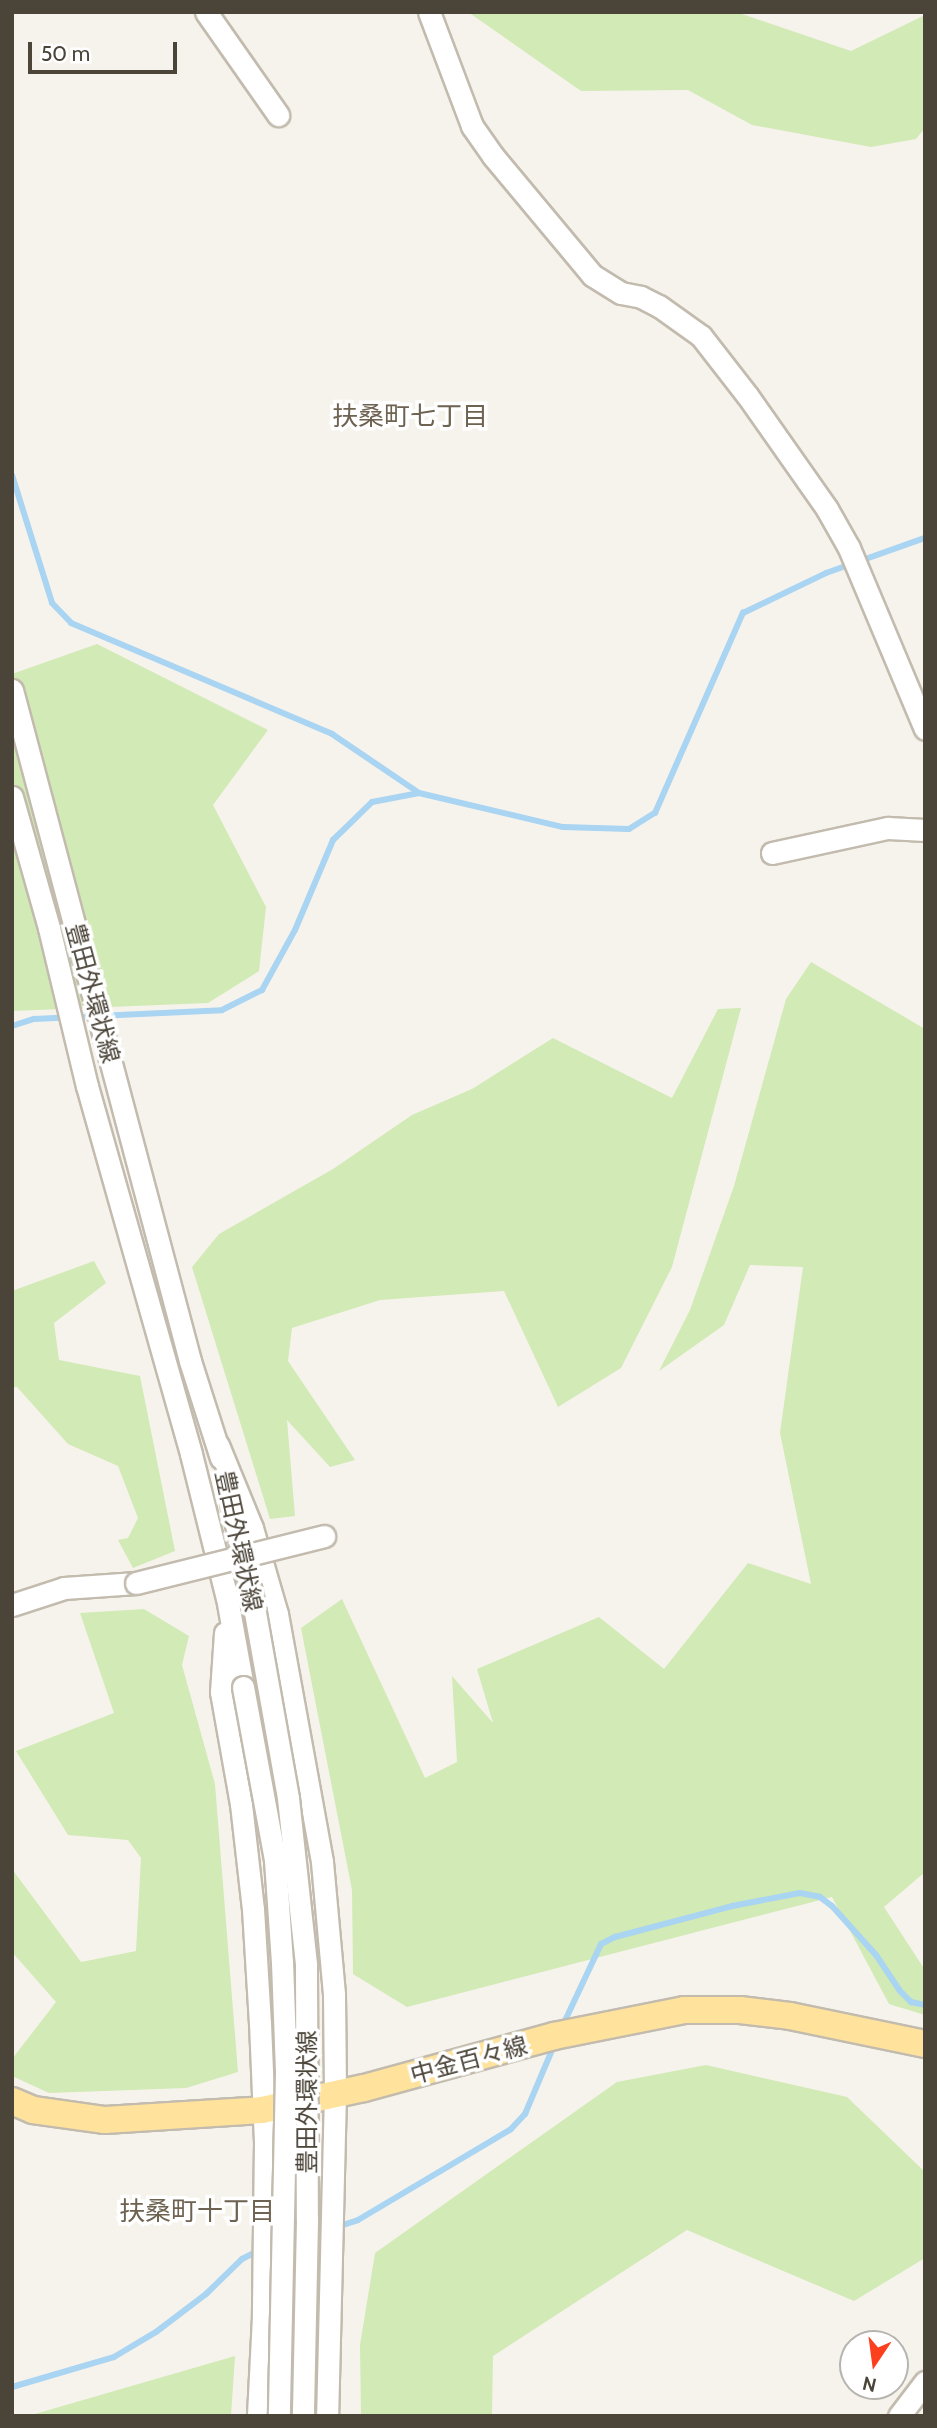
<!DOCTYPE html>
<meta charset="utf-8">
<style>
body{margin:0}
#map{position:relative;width:937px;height:2428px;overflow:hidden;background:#f6f3ec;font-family:Cabin,"Noto Sans JP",sans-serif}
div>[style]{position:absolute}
.green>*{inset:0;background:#d2eab5}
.stream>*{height:6px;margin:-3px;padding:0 3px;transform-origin:3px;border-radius:3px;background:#a9d4f2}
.roads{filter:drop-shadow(2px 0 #c2bbae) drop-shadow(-2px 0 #c2bbae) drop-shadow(0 2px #c2bbae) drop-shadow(0 -2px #c2bbae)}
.minor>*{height:21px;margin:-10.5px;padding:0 10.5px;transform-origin:10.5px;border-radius:10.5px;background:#fff}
.major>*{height:26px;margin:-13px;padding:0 13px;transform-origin:13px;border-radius:13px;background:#ffe39c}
.bridges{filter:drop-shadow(2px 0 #c2bbae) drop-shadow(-2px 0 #c2bbae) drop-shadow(0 2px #c2bbae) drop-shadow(0 -2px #c2bbae)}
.minor-bridge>*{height:21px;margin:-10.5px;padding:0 10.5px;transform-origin:10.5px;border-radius:10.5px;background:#fff}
span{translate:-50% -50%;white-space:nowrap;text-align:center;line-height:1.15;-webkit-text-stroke:7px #fff;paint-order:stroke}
.street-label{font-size:24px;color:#4b4439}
.neighbourhood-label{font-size:26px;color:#6e6250}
.frame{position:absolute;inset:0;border:14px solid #4b4439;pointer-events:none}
.north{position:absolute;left:839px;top:2330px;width:70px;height:70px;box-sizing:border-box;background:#fff;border:2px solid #b7b4b0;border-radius:50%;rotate:193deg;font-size:19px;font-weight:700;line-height:28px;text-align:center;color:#4b4439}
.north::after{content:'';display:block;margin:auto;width:24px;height:32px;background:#fc3f1d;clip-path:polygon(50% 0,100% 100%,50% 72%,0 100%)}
.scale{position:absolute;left:28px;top:42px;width:149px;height:32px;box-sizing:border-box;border:4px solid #4b4439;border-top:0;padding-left:9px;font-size:21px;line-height:24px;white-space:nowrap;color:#4b4439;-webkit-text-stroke:5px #fff;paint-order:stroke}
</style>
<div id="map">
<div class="green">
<div style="clip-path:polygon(468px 12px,736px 12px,851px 51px,925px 15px,925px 128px,916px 139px,871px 147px,752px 125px,688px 90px,581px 91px)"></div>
<div style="clip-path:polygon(97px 644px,268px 730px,213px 805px,266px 907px,259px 971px,208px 1003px,12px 1011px,12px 674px)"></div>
<div style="clip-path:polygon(811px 962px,925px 1029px,925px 1872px,884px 1907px,925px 1970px,925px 2015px,889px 2004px,832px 1897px,407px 2007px,353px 1974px,352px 1890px,301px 1628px,342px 1599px,425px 1778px,457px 1762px,452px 1676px,493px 1723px,477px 1669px,599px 1617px,664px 1669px,748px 1563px,811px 1584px,780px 1433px,803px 1267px,750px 1265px,724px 1325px,659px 1371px,690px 1310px,734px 1186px,786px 999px)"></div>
<div style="clip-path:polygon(741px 1008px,672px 1267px,621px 1368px,558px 1407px,504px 1291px,380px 1300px,292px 1328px,288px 1361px,355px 1460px,330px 1467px,287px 1420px,295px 1516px,270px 1519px,192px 1267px,219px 1234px,333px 1169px,412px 1115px,472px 1089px,553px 1038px,672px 1098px,718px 1009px)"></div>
<div style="clip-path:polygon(94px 1261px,106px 1283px,54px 1323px,59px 1360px,140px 1376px,175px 1551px,133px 1568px,118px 1540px,128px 1538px,138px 1518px,118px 1466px,68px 1444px,17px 1387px,12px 1387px,12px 1291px)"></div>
<div style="clip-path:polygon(144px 1609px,189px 1636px,182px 1665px,215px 1784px,238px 2072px,186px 2088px,49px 2093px,12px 2076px,12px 2059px,56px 2002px,12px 1952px,12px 1869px,81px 1962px,136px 1951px,141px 1858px,128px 1840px,68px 1835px,16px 1751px,114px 1713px,80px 1613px)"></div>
<div style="clip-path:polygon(706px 2065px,847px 2097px,925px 2172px,925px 2258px,854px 2301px,687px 2230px,493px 2356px,492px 2416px,361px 2416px,360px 2345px,375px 2253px,617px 2082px)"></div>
<div style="clip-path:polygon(235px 2356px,231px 2416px,28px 2416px)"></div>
</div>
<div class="stream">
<div style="left:12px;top:475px;width:134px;rotate:72.6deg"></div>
<div style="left:52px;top:603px;width:28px;rotate:46deg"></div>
<div style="left:71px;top:623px;width:284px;rotate:23deg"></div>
<div style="left:332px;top:734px;width:105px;rotate:34.1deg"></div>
<div style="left:12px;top:1026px;width:23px;rotate:-18deg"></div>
<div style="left:34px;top:1019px;width:188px;rotate:-2.7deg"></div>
<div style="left:222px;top:1010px;width:45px;rotate:-26.6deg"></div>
<div style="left:262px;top:990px;width:68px;rotate:-61.2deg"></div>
<div style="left:295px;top:930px;width:98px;rotate:-67.1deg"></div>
<div style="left:333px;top:840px;width:54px;rotate:-44.3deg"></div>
<div style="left:372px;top:802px;width:48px;rotate:-10.8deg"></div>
<div style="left:419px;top:793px;width:148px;rotate:13.3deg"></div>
<div style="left:563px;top:827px;width:66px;rotate:1.7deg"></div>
<div style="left:629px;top:829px;width:31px;rotate:-32deg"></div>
<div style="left:655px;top:813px;width:219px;rotate:-66.3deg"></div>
<div style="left:743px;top:613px;width:92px;rotate:-25.7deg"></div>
<div style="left:826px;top:573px;width:105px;rotate:-19.5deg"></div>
<div style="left:562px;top:2027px;width:92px;rotate:-64.8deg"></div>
<div style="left:601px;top:1944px;width:16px;rotate:-27deg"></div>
<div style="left:615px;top:1937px;width:121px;rotate:-14.8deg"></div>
<div style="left:732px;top:1906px;width:69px;rotate:-10.8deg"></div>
<div style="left:800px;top:1893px;width:20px;rotate:11deg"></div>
<div style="left:820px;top:1897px;width:15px;rotate:37deg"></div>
<div style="left:832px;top:1906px;width:66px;rotate:48.1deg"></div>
<div style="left:876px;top:1955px;width:43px;rotate:56.3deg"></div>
<div style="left:900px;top:1991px;width:16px;rotate:45deg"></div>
<div style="left:911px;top:2002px;width:14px;rotate:12deg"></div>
<div style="left:337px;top:2227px;width:22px;rotate:-18deg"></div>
<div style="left:358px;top:2220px;width:178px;rotate:-30.7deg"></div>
<div style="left:511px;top:2129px;width:21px;rotate:-47deg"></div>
<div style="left:525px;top:2114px;width:77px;rotate:-67.1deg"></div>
<div style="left:12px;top:2387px;width:106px;rotate:-16.4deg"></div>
<div style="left:114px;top:2357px;width:49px;rotate:-30.8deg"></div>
<div style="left:156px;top:2332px;width:63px;rotate:-37.2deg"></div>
<div style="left:206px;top:2294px;width:50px;rotate:-44.2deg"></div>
<div style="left:242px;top:2259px;width:20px;rotate:-27deg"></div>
</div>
<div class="roads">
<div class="minor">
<div style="left:206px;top:12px;width:126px;rotate:55deg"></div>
<div style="left:429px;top:12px;width:122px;rotate:69.3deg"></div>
<div style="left:472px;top:126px;width:37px;rotate:55deg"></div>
<div style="left:493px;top:156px;width:155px;rotate:50.2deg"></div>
<div style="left:592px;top:275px;width:34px;rotate:32deg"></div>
<div style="left:621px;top:293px;width:20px;rotate:11deg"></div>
<div style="left:641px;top:297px;width:20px;rotate:27deg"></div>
<div style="left:659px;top:306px;width:52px;rotate:35.5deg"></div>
<div style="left:701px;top:336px;width:75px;rotate:52.1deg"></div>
<div style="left:747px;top:395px;width:139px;rotate:54.9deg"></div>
<div style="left:827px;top:509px;width:45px;rotate:60.6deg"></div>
<div style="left:849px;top:548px;width:196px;rotate:67.2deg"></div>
<div style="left:12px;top:690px;width:694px;rotate:75.14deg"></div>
<div style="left:190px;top:1361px;width:102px;rotate:72.3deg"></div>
<div style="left:12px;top:797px;width:136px;rotate:74.2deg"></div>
<div style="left:49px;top:928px;width:163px;rotate:76.5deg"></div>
<div style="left:87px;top:1086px;width:382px;rotate:74.2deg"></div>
<div style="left:191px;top:1454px;width:148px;rotate:76deg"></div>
<div style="left:227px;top:1598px;width:90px;rotate:79.8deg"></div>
<div style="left:772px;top:853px;width:119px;rotate:-12.2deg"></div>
<div style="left:888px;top:828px;width:37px;rotate:3deg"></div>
<div style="left:218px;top:1445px;width:90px;rotate:67.7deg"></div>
<div style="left:252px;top:1528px;width:90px;rotate:73.8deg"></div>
<div style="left:277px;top:1614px;width:252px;rotate:79.7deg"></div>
<div style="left:322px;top:1862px;width:133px;rotate:84.8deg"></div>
<div style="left:334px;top:1994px;width:99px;rotate:89.4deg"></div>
<div style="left:335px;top:2093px;width:323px;rotate:91.4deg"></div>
<div style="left:231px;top:1503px;width:89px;rotate:77.1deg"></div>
<div style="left:12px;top:1605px;width:55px;rotate:-18.1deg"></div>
<div style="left:64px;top:1588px;width:72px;rotate:-4deg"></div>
<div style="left:225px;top:1633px;width:59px;rotate:93.9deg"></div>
<div style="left:221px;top:1692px;width:114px;rotate:79.9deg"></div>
<div style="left:241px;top:1804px;width:106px;rotate:83.5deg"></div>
<div style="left:253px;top:1909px;width:114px;rotate:86.5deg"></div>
<div style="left:260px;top:2023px;width:119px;rotate:87.6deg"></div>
<div style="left:265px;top:2142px;width:174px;rotate:90.7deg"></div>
<div style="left:263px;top:2316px;width:100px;rotate:92.9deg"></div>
<div style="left:899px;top:2416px;width:43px;rotate:-52.6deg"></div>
</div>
<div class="major">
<div style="left:12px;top:2101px;width:23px;rotate:23deg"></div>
<div style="left:33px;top:2110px;width:73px;rotate:7.9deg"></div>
<div style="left:105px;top:2120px;width:157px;rotate:-3.6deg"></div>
<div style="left:262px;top:2110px;width:104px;rotate:-12.2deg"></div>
<div style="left:364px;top:2088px;width:197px;rotate:-15.3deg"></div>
<div style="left:554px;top:2036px;width:133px;rotate:-11.3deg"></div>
<div style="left:684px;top:2010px;width:56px"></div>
<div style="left:740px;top:2010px;width:50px;rotate:6.8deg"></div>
<div style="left:790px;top:2016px;width:138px;rotate:11.7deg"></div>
</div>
</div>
<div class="bridges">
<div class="minor-bridge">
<div style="left:136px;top:1583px;width:194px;rotate:-14deg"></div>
<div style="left:251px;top:1590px;width:211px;rotate:79.9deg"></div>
<div style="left:288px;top:1798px;width:168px;rotate:83.8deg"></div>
<div style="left:306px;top:1965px;width:255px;rotate:89.8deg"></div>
<div style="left:307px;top:2220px;width:196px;rotate:91.2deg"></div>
<div style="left:243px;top:1687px;width:176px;rotate:79.5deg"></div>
<div style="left:275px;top:1860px;width:102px;rotate:86.1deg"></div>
<div style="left:282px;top:1962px;width:111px;rotate:87.9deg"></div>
<div style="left:286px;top:2073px;width:343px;rotate:91.2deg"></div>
</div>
</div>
<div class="street-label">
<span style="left:93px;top:993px;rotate:75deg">豊田外環状線</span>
<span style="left:239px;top:1541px;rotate:78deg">豊田外環状線</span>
<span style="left:469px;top:2060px;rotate:-15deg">中金百々線</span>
<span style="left:307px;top:2102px;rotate:-90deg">豊田外環状線</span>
</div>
<div class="neighbourhood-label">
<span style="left:410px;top:417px">扶桑町七丁目</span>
<span style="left:197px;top:2212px">扶桑町十丁目</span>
</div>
<div class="frame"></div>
<div class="north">N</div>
<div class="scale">50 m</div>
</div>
